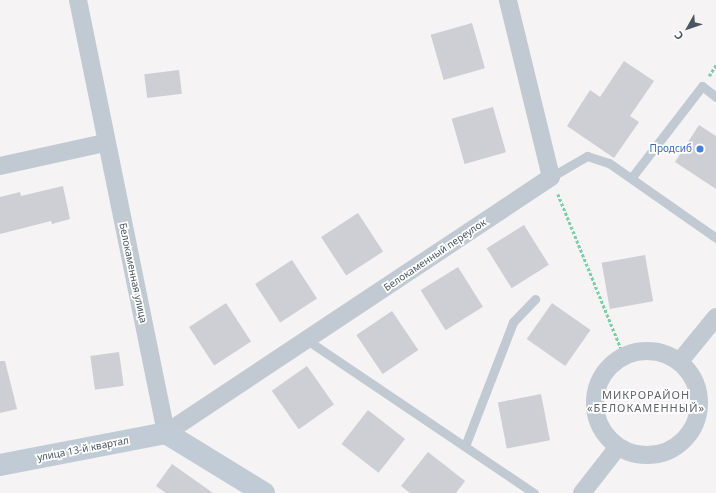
<!DOCTYPE html>
<meta charset="utf-8">
<style>
body{margin:0}
#map{position:relative;width:716px;height:493px;overflow:hidden;background:#f5f3f3;font-family:"Noto Sans",sans-serif}
div>[style]{position:absolute}
.building>*{inset:0;background:#cdcfd5;transform-origin:0 0}
.path>*{height:2.5px;margin-top:-1.25px;transform-origin:0;background:repeating-linear-gradient(90deg,#7ad0a6 0 3px,transparent 0 5px)}
.lane>*{height:9px;margin:-4.5px;padding:0 4.5px;transform-origin:4.5px;border-radius:4.5px;background:#c1cad2}
.street>*{height:18px;margin:-9px;padding:0 9px;transform-origin:9px;border-radius:9px;background:#c1cad2}
.street>.ring{margin:-9px;padding:0;box-sizing:content-box;background:none;border:18px solid #c1cad2;border-radius:50%}
.secondary>*{height:22px;margin:-11px;padding:0 11px;transform-origin:11px;border-radius:11px;background:#c1cbd6}
.dots>*{width:11px;height:11px;translate:-50% -50%;box-sizing:border-box;border:2px solid #fff;border-radius:50%}
span{translate:-50% -50%;white-space:nowrap;text-align:center;line-height:1.15;-webkit-text-stroke:3.5px #fff;paint-order:stroke}
.shop-label{font-size:10px;color:#366cbe}
.right{translate:-100% -50%;text-align:right}
.street-label{font-size:10px;color:#4a5661}
.neighbourhood-label{font-size:11px;color:#5f6368;letter-spacing:1px}
.north{position:absolute;left:668px;top:8px;width:40px;height:40px;-webkit-text-stroke:3px #fff;paint-order:stroke;rotate:230deg;font-size:11px;font-weight:700;line-height:16px;text-align:center;color:#4a5661}
.north::after{content:'';display:block;margin:auto;width:14px;height:18px;background:#4a5661;clip-path:polygon(50% 0,100% 100%,50% 72%,0 100%)}
</style>
<div id="map">
<div class="building">
<div style="left:472px;top:23px;width:47px;height:43px;rotate:74deg"></div>
<div style="clip-path:polygon(624px 61px,654px 81px,630px 116px,639px 122px,614px 158px,567px 126px,590px 90px,600px 97px)"></div>
<div style="left:179px;top:70px;width:24px;height:35px;rotate:83deg"></div>
<div style="left:493px;top:107px;width:47px;height:43px;rotate:74deg"></div>
<div style="clip-path:polygon(699px 125px,716px 136px,716px 189px,675px 162px)"></div>
<div style="clip-path:polygon(63px 186px,70px 219px,52px 224px,51px 221px,0 234px,0 197px,20px 192px,21px 196px)"></div>
<div style="left:358px;top:213px;width:46px;height:44px;rotate:57deg"></div>
<div style="left:524px;top:225px;width:47px;height:44px;rotate:58deg"></div>
<div style="left:645px;top:255px;width:47px;height:44px;rotate:80deg"></div>
<div style="left:292px;top:260px;width:46px;height:44px;rotate:57deg"></div>
<div style="left:458px;top:267px;width:47px;height:44px;rotate:58deg"></div>
<div style="left:226px;top:303px;width:46px;height:44px;rotate:57deg"></div>
<div style="left:552px;top:303px;width:47px;height:44px;rotate:35deg"></div>
<div style="left:392px;top:311px;width:47px;height:43px;rotate:56deg"></div>
<div style="left:119px;top:352px;width:34px;height:29px;rotate:82deg"></div>
<div style="clip-path:polygon(0 361px,5px 361px,17px 409px,0 413px)"></div>
<div style="left:307px;top:366px;width:47px;height:43px;rotate:55deg"></div>
<div style="left:541px;top:394px;width:47px;height:44px;rotate:79deg"></div>
<div style="left:368px;top:410px;width:47px;height:43px;rotate:38deg"></div>
<div style="clip-path:polygon(428px 452px,465px 481px,456px 493px,410px 493px,401px 486px)"></div>
<div style="clip-path:polygon(172px 464px,213px 493px,166px 493px,156px 486px)"></div>
</div>
<div class="path">
<div style="left:709px;top:76px;width:13px;rotate:-58deg"></div>
<div style="left:558px;top:194px;width:175px;rotate:67.8deg"></div>
</div>
<div class="lane">
<div style="left:551px;top:177px;width:42px;rotate:-30.3deg"></div>
<div style="left:587px;top:156px;width:23px;rotate:18deg"></div>
<div style="left:609px;top:163px;width:131px;rotate:35deg"></div>
<div style="left:632px;top:177px;width:115px;rotate:-52.4deg"></div>
<div style="left:702px;top:86px;width:18px;rotate:38deg"></div>
<div style="left:307px;top:340px;width:274px;rotate:34deg"></div>
<div style="left:465px;top:446px;width:133px;rotate:-68.8deg"></div>
<div style="left:513px;top:322px;width:32px;rotate:-46deg"></div>
</div>
<div class="street">
<div style="left:78px;top:0;width:442px;rotate:78.5deg"></div>
<div style="left:166px;top:433px;width:462px;rotate:-33.6deg"></div>
<div style="left:551px;top:177px;width:182px;rotate:-103.7deg"></div>
<div style="left:0;top:166px;width:107px;rotate:-12.4deg"></div>
<div class="ring" style="left:595px;top:351px;width:86px;height:86px"></div>
<div style="left:680px;top:361px;width:57px;rotate:-50.7deg"></div>
<div style="left:582px;top:493px;width:58px;rotate:-52deg"></div>
</div>
<div class="secondary">
<div style="left:0;top:465px;width:169px;rotate:-10.9deg"></div>
<div style="left:166px;top:433px;width:115px;rotate:31.5deg"></div>
</div>
<div class="dots">
<div style="left:700px;top:149px;background:#3f7fe0"></div>
</div>
<div class="shop-label">
<span class="right" style="left:692px;top:149px">Продсиб</span>
</div>
<div class="street-label">
<span style="left:435px;top:255px;rotate:-34deg">Белокаменный переулок</span>
<span style="left:133px;top:273px;rotate:78deg">Белокаменная улица</span>
<span style="left:83px;top:449px;rotate:-11deg">улица 13-й квартал</span>
</div>
<div class="neighbourhood-label">
<span style="left:646px;top:402px">МИКРОРАЙОН<br>«БЕЛОКАМЕННЫЙ»</span>
</div>
<div class="north">С</div>
</div>
